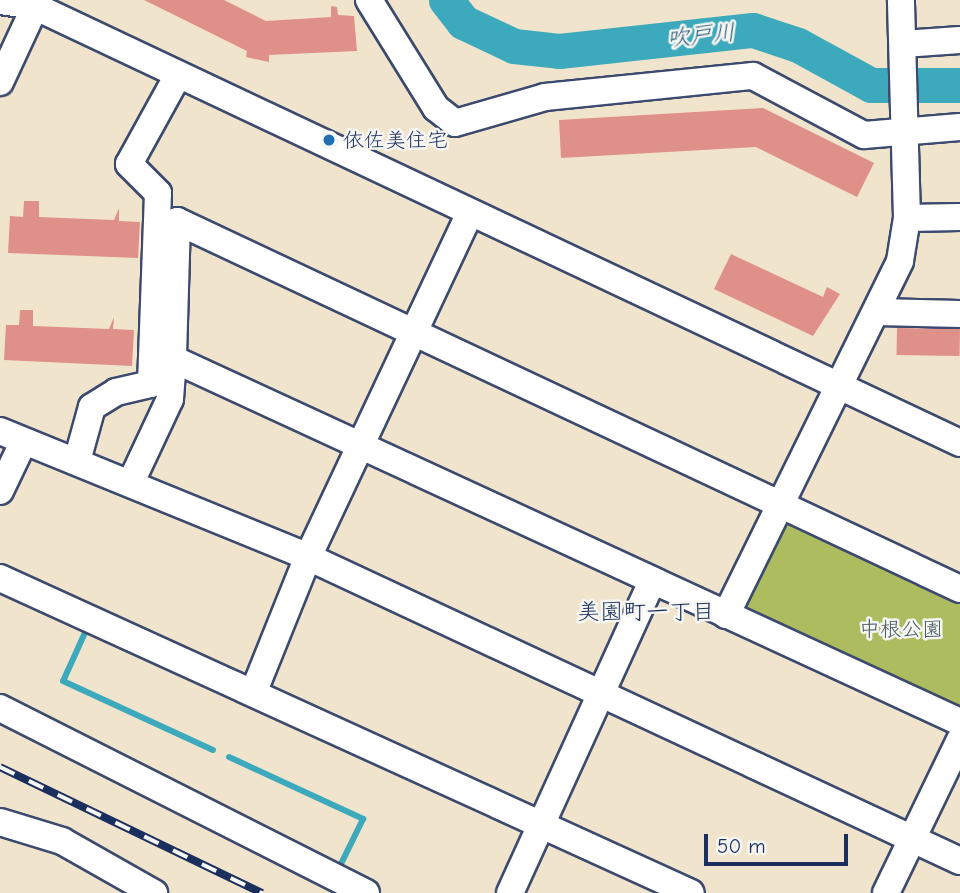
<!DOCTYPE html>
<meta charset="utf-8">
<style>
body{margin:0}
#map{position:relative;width:960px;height:893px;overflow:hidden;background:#f1e4cc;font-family:"Comic Neue","Klee One",sans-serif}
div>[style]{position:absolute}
.green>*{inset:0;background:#acbc5f}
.stream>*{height:6px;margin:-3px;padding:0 3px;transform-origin:3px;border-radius:3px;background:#3da9bc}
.river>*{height:35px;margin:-17.5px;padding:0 17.5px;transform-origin:17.5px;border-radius:17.5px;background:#3da9bc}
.building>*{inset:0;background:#df9088;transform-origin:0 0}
.roads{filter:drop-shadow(2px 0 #3b4a6e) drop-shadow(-2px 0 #3b4a6e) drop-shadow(0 2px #3b4a6e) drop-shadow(0 -2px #3b4a6e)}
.minor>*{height:26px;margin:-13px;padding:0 13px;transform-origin:13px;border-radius:13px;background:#fff}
.rail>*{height:8px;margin-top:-4px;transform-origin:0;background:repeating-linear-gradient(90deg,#f6f6f2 0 16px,#1b2f5e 0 32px);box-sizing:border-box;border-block:2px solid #1b2f5e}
.dots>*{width:19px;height:19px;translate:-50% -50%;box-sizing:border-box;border:4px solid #f6f6f2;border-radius:50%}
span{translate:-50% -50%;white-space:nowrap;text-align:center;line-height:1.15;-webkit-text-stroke:5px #f6f6f2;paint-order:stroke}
.poi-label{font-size:21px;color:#1b2f5e}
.left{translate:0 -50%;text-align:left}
.park-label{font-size:21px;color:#46595e}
.water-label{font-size:23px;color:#275a7f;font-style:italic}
.neighbourhood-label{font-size:23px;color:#1b2f5e}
.scale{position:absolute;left:704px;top:834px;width:144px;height:32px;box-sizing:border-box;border:4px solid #1b2f5e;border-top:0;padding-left:9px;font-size:21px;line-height:24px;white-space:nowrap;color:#1b2f5e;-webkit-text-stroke:5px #f6f6f2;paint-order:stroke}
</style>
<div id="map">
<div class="green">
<div style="clip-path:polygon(787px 518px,960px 598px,960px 714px,745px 614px,741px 604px)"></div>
</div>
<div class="stream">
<div style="left:88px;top:626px;width:60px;rotate:114.4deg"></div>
<div style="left:63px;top:681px;width:165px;rotate:24.7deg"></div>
<div style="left:229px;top:757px;width:148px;rotate:24.8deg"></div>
<div style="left:363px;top:819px;width:55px;rotate:116.1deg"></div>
</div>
<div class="river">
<div style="left:446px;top:0;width:28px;rotate:52deg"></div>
<div style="left:463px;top:22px;width:56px;rotate:25.2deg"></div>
<div style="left:514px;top:46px;width:45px;rotate:6.3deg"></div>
<div style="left:559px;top:51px;width:195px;rotate:-6.2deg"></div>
<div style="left:753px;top:30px;width:47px;rotate:18.4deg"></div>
<div style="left:798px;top:45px;width:83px;rotate:28.7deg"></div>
<div style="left:871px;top:85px;width:89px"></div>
</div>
<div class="building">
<div style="clip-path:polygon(144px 0,224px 0,266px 21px,331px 17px,331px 6px,337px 7px,338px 15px,354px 16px,357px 51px,269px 55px,269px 62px,246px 57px,247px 51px)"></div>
<div style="clip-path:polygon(763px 108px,874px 163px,857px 197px,756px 147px,561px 158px,559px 120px)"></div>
<div style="clip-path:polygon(24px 201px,39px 201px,39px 217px,114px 220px,119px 208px,119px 221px,140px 222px,138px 258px,8px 253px,10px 216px,23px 217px)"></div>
<div style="clip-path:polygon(731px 254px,823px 297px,827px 287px,840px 294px,813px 336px,714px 289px)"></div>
<div style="clip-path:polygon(20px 310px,33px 310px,33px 326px,109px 329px,114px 317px,113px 329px,134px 330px,132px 366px,4px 360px,6px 325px,19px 325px)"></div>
<div style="left:897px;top:328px;width:63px;height:27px;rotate:1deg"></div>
</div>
<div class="roads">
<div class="minor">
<div style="left:369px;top:0;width:127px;rotate:58.2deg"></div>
<div style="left:436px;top:108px;width:24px;rotate:38deg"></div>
<div style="left:455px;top:123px;width:94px;rotate:-16.1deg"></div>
<div style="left:545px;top:97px;width:209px;rotate:-5.8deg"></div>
<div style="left:753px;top:76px;width:126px;rotate:28deg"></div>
<div style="left:864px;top:135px;width:96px;rotate:-4.8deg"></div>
<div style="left:0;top:1px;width:34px;rotate:8deg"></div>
<div style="left:34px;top:6px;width:1024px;rotate:25.26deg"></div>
<div style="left:903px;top:44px;width:57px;rotate:-4deg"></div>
<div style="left:0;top:82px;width:90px;rotate:-65.1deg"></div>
<div style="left:907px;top:218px;width:53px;rotate:-1.1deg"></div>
<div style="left:877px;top:312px;width:83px;rotate:1.4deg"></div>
<div style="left:0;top:431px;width:333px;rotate:22.2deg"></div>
<div style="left:308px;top:557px;width:719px;rotate:25deg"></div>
<div style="left:77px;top:461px;width:56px;rotate:-74.5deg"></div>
<div style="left:92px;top:407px;width:28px;rotate:-32deg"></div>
<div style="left:116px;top:392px;width:36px;rotate:-13deg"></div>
<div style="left:151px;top:384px;width:191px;rotate:-87.9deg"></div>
<div style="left:158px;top:193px;width:41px;rotate:-135deg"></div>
<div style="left:129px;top:164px;width:99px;rotate:-61.1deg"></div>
<div style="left:132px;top:480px;width:89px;rotate:-64.9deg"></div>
<div style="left:170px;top:399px;width:40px;rotate:-85.7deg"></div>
<div style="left:0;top:491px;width:53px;rotate:-64.4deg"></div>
<div style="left:0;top:578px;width:759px;rotate:24.51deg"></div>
<div style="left:960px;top:589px;width:865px;rotate:-154.83deg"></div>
<div style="left:177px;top:221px;width:138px;rotate:91.7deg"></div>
<div style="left:173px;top:359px;width:867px;rotate:24.76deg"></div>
<div style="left:726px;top:615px;width:394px;rotate:-63.8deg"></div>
<div style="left:900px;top:261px;width:44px;rotate:-80.8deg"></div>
<div style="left:907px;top:218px;width:218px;rotate:-91.6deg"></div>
<div style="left:254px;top:691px;width:144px;rotate:-68.1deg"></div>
<div style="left:308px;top:557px;width:381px;rotate:-64.8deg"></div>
<div style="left:0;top:708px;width:410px;rotate:26.8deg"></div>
<div style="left:0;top:822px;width:65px;rotate:17deg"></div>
<div style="left:62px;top:841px;width:106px;rotate:29.5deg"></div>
<div style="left:510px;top:893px;width:343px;rotate:-65.5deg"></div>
<div style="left:886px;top:893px;width:170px;rotate:-64.2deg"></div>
</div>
</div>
<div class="rail">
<div style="left:0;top:767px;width:291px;rotate:25.7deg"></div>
</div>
<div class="dots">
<div style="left:329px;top:140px;background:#1f6fb2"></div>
</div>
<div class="poi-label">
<span class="left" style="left:343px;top:140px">依佐美住宅</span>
</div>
<div class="park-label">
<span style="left:901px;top:629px">中根公園</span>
</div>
<div class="water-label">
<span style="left:701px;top:36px;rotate:-6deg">吹戸川</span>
</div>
<div class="neighbourhood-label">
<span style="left:646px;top:612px">美園町一丁目</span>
</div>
<div class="scale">50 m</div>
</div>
